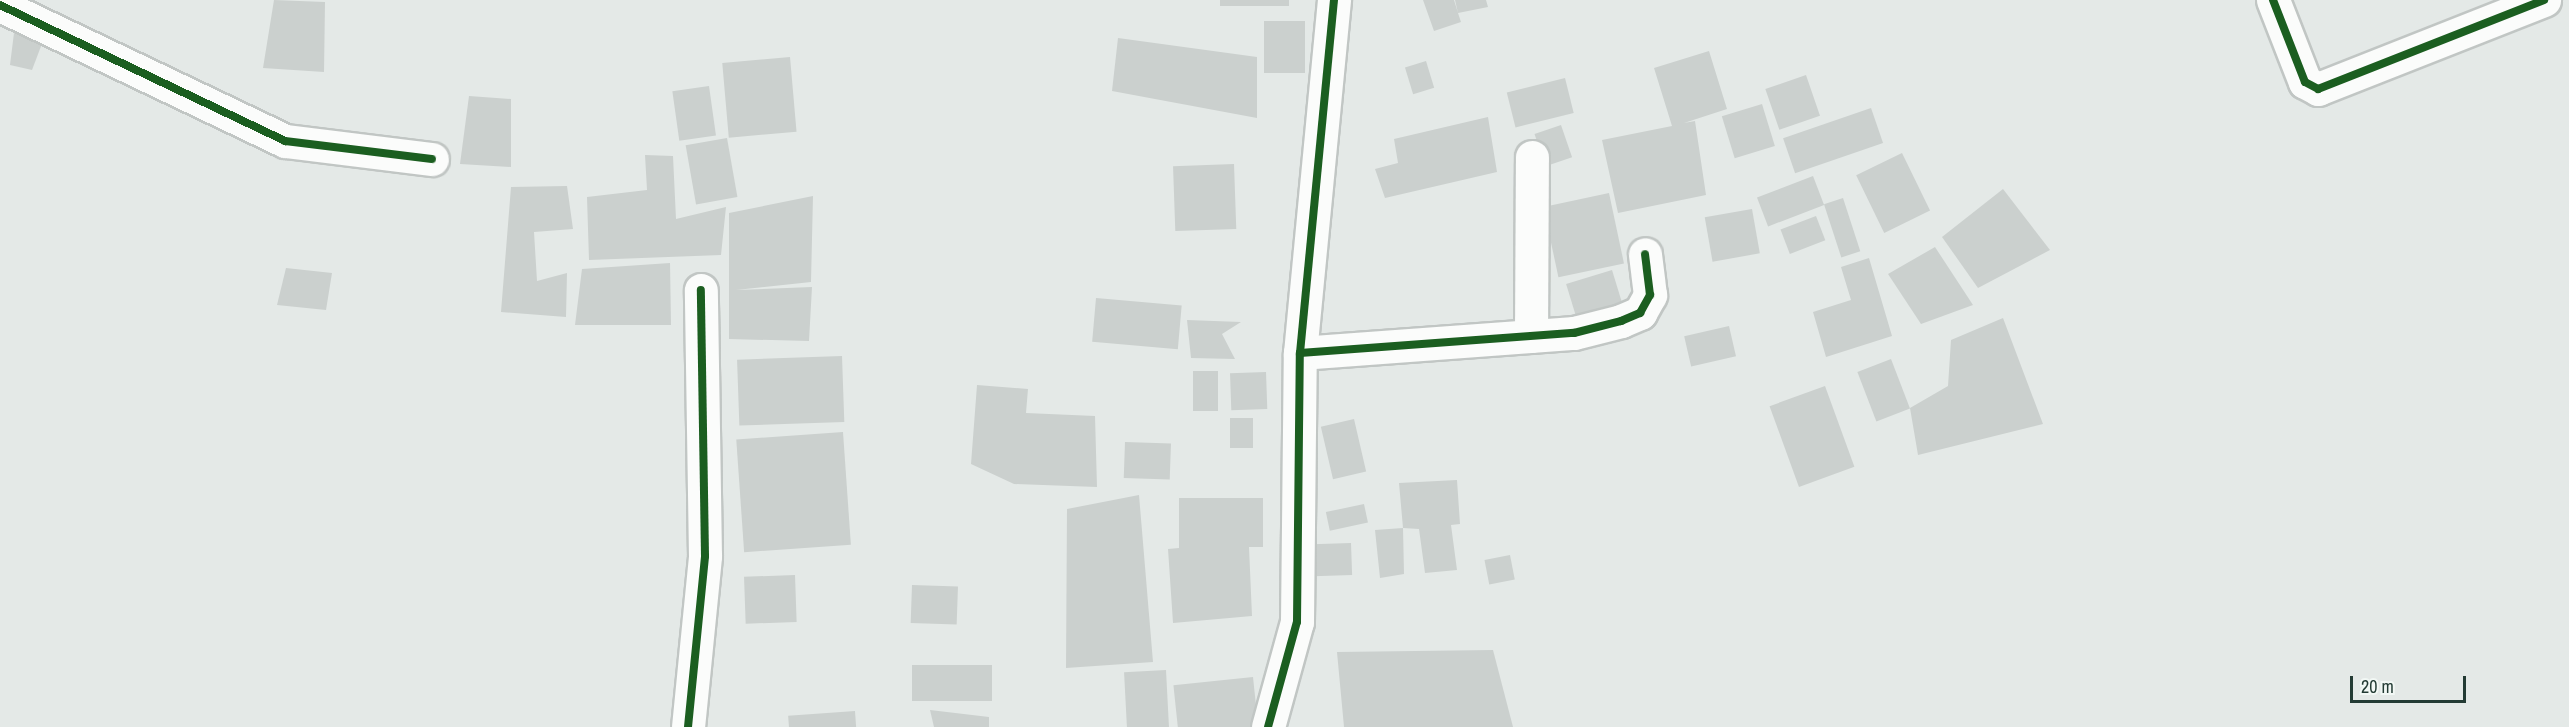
<!DOCTYPE html>
<style>
body{margin:0}
#map{position:relative;width:2569px;height:727px;overflow:hidden;background:#e4e9e7;font-family:"Archivo Narrow",sans-serif}
div>[style]{position:absolute}
.building>*{inset:0;background:#cbd0ce;transform-origin:0 0}
.roads{filter:drop-shadow(2px 0 #c1c6c4) drop-shadow(-2px 0 #c1c6c4) drop-shadow(0 2px #c1c6c4) drop-shadow(0 -2px #c1c6c4)}
.street>*{height:33px;margin:-16.5px;padding:0 16.5px;transform-origin:16.5px;border-radius:16.5px;background:#fbfcfb}
.cycleway>*{height:8px;margin:-4px;padding:0 4px;transform-origin:4px;border-radius:4px;background:#1b5e20}
span{translate:-50% -50%;white-space:nowrap;text-align:center;line-height:1.15;-webkit-text-stroke:4.5px #f2f8f5;paint-order:stroke}
.scale{position:absolute;left:2350px;top:676px;width:116px;height:27px;box-sizing:border-box;border:3px solid #233b34;border-top:0;padding-left:8px;font-size:18px;line-height:21px;white-space:nowrap;color:#233b34;-webkit-text-stroke:4px #f2f8f5;paint-order:stroke}
</style>
<div id="map">
<div class="building">
<div style="clip-path:polygon(274px 0,325px 2px,324px 72px,263px 68px)"></div>
<div style="left:1220px;top:0;width:69px;height:6px"></div>
<div style="clip-path:polygon(1423px 0,1454px 0,1458px 13px,1455px 0,1486px 0,1488px 7px,1458px 13px,1461px 22px,1434px 31px)"></div>
<div style="left:1264px;top:21px;width:41px;height:52px"></div>
<div style="clip-path:polygon(14px 33px,43px 41px,32px 70px,10px 65px)"></div>
<div style="clip-path:polygon(1118px 38px,1257px 57px,1257px 118px,1112px 91px)"></div>
<div style="clip-path:polygon(1709px 51px,1727px 109px,1684px 123px,1695px 121px,1706px 195px,1618px 213px,1602px 140px,1672px 126px,1654px 68px)"></div>
<div style="left:790px;top:57px;width:75px;height:68px;rotate:85deg"></div>
<div style="left:1426px;top:61px;width:28px;height:22px;rotate:73deg"></div>
<div style="left:1806px;top:75px;width:43px;height:43px;rotate:71deg"></div>
<div style="left:1565px;top:78px;width:36px;height:60px;rotate:76deg"></div>
<div style="left:709px;top:86px;width:50px;height:37px;rotate:82deg"></div>
<div style="clip-path:polygon(469px 96px,511px 99px,511px 167px,460px 164px)"></div>
<div style="left:1762px;top:104px;width:44px;height:42px;rotate:73deg"></div>
<div style="left:1871px;top:108px;width:37px;height:93px;rotate:71deg"></div>
<div style="clip-path:polygon(1488px 117px,1497px 172px,1385px 198px,1375px 169px,1398px 163px,1394px 139px)"></div>
<div style="left:1561px;top:125px;width:34px;height:28px;rotate:71deg"></div>
<div style="left:727px;top:138px;width:60px;height:42px;rotate:80deg"></div>
<div style="left:1902px;top:153px;width:64px;height:51px;rotate:64deg"></div>
<div style="clip-path:polygon(645px 155px,673px 156px,676px 219px,726px 207px,721px 255px,589px 260px,587px 197px,647px 190px)"></div>
<div style="left:1234px;top:164px;width:65px;height:61px;rotate:88deg"></div>
<div style="left:1813px;top:176px;width:31px;height:60px;rotate:69deg"></div>
<div style="clip-path:polygon(567px 186px,573px 229px,534px 232px,537px 281px,567px 273px,566px 317px,501px 312px,511px 187px)"></div>
<div style="clip-path:polygon(2003px 189px,2050px 250px,1978px 288px,1942px 237px)"></div>
<div style="left:1609px;top:193px;width:72px;height:67px;rotate:78deg"></div>
<div style="clip-path:polygon(813px 196px,811px 282px,736px 290px,812px 287px,809px 341px,729px 339px,729px 213px)"></div>
<div style="left:1843px;top:198px;width:56px;height:20px;rotate:72deg"></div>
<div style="left:1752px;top:209px;width:45px;height:48px;rotate:80deg"></div>
<div style="left:1816px;top:216px;width:26px;height:38px;rotate:69deg"></div>
<div style="clip-path:polygon(1935px 247px,1973px 305px,1921px 324px,1888px 274px)"></div>
<div style="clip-path:polygon(1869px 258px,1892px 336px,1826px 357px,1813px 312px,1851px 300px,1841px 267px)"></div>
<div style="clip-path:polygon(670px 263px,671px 325px,575px 325px,582px 269px)"></div>
<div style="clip-path:polygon(286px 268px,332px 273px,326px 310px,277px 305px)"></div>
<div style="left:1612px;top:270px;width:45px;height:48px;rotate:73deg"></div>
<div style="left:1096px;top:298px;width:86px;height:44px;rotate:5deg"></div>
<div style="clip-path:polygon(2003px 318px,2043px 424px,1918px 455px,1910px 408px,1948px 386px,1951px 340px)"></div>
<div style="clip-path:polygon(1187px 320px,1241px 322px,1222px 334px,1235px 359px,1191px 358px)"></div>
<div style="left:1729px;top:326px;width:31px;height:46px;rotate:77deg"></div>
<div style="left:842px;top:356px;width:66px;height:105px;rotate:88deg"></div>
<div style="left:1891px;top:359px;width:53px;height:36px;rotate:69deg"></div>
<div style="left:1193px;top:371px;width:25px;height:40px"></div>
<div style="left:1266px;top:372px;width:37px;height:36px;rotate:88deg"></div>
<div style="clip-path:polygon(977px 385px,1028px 389px,1026px 413px,1095px 416px,1097px 487px,1014px 484px,971px 464px)"></div>
<div style="left:1825px;top:386px;width:86px;height:59px;rotate:70deg"></div>
<div style="left:1253px;top:418px;width:30px;height:23px;rotate:90deg"></div>
<div style="left:1354px;top:419px;width:54px;height:34px;rotate:77deg"></div>
<div style="left:843px;top:432px;width:113px;height:107px;rotate:86deg"></div>
<div style="left:1125px;top:442px;width:46px;height:36px;rotate:2deg"></div>
<div style="clip-path:polygon(1457px 480px,1460px 524px,1451px 525px,1457px 570px,1425px 573px,1419px 529px,1403px 528px,1399px 483px)"></div>
<div style="clip-path:polygon(1139px 495px,1153px 662px,1066px 668px,1067px 509px)"></div>
<div style="clip-path:polygon(1179px 498px,1263px 498px,1263px 547px,1249px 547px,1252px 616px,1173px 623px,1168px 549px,1179px 548px)"></div>
<div style="left:1364px;top:504px;width:19px;height:39px;rotate:78deg"></div>
<div style="clip-path:polygon(1403px 528px,1404px 574px,1380px 578px,1375px 530px)"></div>
<div style="left:1351px;top:543px;width:32px;height:39px;rotate:88deg"></div>
<div style="left:1510px;top:555px;width:25px;height:26px;rotate:79deg"></div>
<div style="left:795px;top:575px;width:47px;height:51px;rotate:88deg"></div>
<div style="left:912px;top:585px;width:46px;height:38px;rotate:2deg"></div>
<div style="clip-path:polygon(1493px 650px,1513px 727px,1344px 727px,1337px 652px)"></div>
<div style="left:912px;top:665px;width:80px;height:36px"></div>
<div style="left:1166px;top:670px;width:57px;height:42px;rotate:87deg"></div>
<div style="left:1253px;top:677px;width:50px;height:80px;rotate:84deg"></div>
<div style="clip-path:polygon(930px 710px,989px 717px,989px 727px,934px 727px)"></div>
<div style="left:855px;top:711px;width:16px;height:67px;rotate:86deg"></div>
</div>
<div class="roads">
<div class="street">
<div style="left:2273px;top:0;width:88px;rotate:68.7deg"></div>
<div style="left:2305px;top:82px;width:15px;rotate:28deg"></div>
<div style="left:2318px;top:89px;width:243px;rotate:-21.5deg"></div>
<div style="left:0;top:5px;width:316px;rotate:25.5deg"></div>
<div style="left:285px;top:141px;width:148px;rotate:7deg"></div>
<div style="left:1531px;top:336px;width:179px;rotate:-89.7deg"></div>
<div style="left:1300px;top:353px;width:275px;rotate:-4.2deg"></div>
<div style="left:1574px;top:333px;width:49px;rotate:-14.3deg"></div>
<div style="left:1621px;top:321px;width:21px;rotate:-23deg"></div>
<div style="left:1640px;top:313px;width:21px;rotate:-61deg"></div>
<div style="left:1650px;top:295px;width:41px;rotate:-97deg"></div>
<div style="left:688px;top:727px;width:172px;rotate:-84.3deg"></div>
<div style="left:705px;top:556px;width:266px;rotate:-90.9deg"></div>
<div style="left:1268px;top:727px;width:109px;rotate:-74.6deg"></div>
<div style="left:1297px;top:622px;width:269px;rotate:-89.4deg"></div>
<div style="left:1300px;top:353px;width:355px;rotate:-84.5deg"></div>
</div>
</div>
<div class="cycleway">
<div style="left:2273px;top:0;width:88px;rotate:68.7deg"></div>
<div style="left:2305px;top:82px;width:15px;rotate:28deg"></div>
<div style="left:2318px;top:89px;width:243px;rotate:-21.5deg"></div>
<div style="left:0;top:5px;width:316px;rotate:25.5deg"></div>
<div style="left:285px;top:141px;width:148px;rotate:7deg"></div>
<div style="left:1300px;top:353px;width:275px;rotate:-4.2deg"></div>
<div style="left:1574px;top:333px;width:49px;rotate:-14.3deg"></div>
<div style="left:1621px;top:321px;width:21px;rotate:-23deg"></div>
<div style="left:1640px;top:313px;width:21px;rotate:-61deg"></div>
<div style="left:1650px;top:295px;width:41px;rotate:-97deg"></div>
<div style="left:688px;top:727px;width:172px;rotate:-84.3deg"></div>
<div style="left:705px;top:556px;width:266px;rotate:-90.9deg"></div>
<div style="left:1268px;top:727px;width:109px;rotate:-74.6deg"></div>
<div style="left:1297px;top:622px;width:269px;rotate:-89.4deg"></div>
<div style="left:1300px;top:353px;width:355px;rotate:-84.5deg"></div>
</div>
<div class="scale">20 m</div>
</div>
